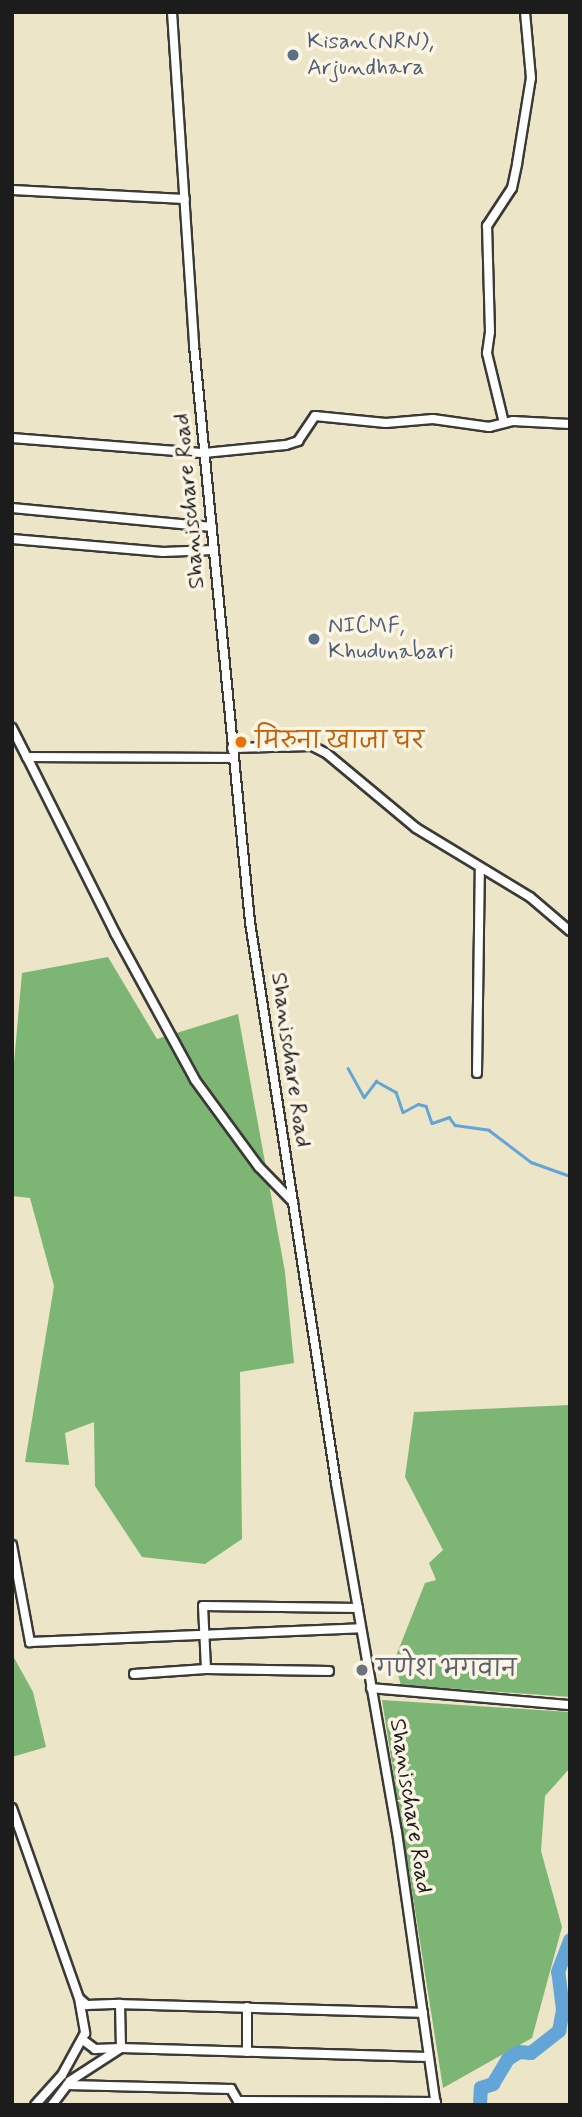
<!DOCTYPE html>
<meta charset="utf-8">
<style>
body{margin:0}
#map{position:relative;width:582px;height:2117px;overflow:hidden;background:#ece5c7;font-family:Mynerve,"Playpen Sans Deva",sans-serif}
div>[style]{position:absolute}
.forest>*{inset:0;background:#7db674}
.stream>*{height:2.5px;margin:-1.25px;padding:0 1.25px;transform-origin:1.25px;border-radius:1.25px;background:#62a5d6}
.river>*{height:14px;margin:-7px;padding:0 7px;transform-origin:7px;border-radius:7px;background:#62a5d6}
.roads{filter:drop-shadow(2px 0 #3b3a36) drop-shadow(-2px 0 #3b3a36) drop-shadow(0 2px #3b3a36) drop-shadow(0 -2px #3b3a36)}
.minor>*{height:8px;margin:-4px;padding:0 4px;transform-origin:4px;border-radius:4px;background:#fff}
.dots>*{width:19px;height:19px;translate:-50% -50%;box-sizing:border-box;border:4px solid #fcf5e5;border-radius:50%}
span{translate:-50% -50%;white-space:nowrap;text-align:center;line-height:1.15;-webkit-text-stroke:7px #fcf5e5;paint-order:stroke}
.service-label{font-size:23px;color:#4e5e75}
.left{translate:0 -50%;text-align:left}
.street-label{font-size:23px;color:#1c1c1c}
.food-label{font-size:23px;color:#c56008}
.worship-label{font-size:23px;color:#5b616d}
.frame{position:absolute;inset:0;border:14px solid #1c1c1c;pointer-events:none}
</style>
<div id="map">
<div class="forest">
<div style="clip-path:polygon(108px 957px,157px 1039px,238px 1014px,285px 1272px,294px 1363px,240px 1372px,242px 1539px,205px 1564px,142px 1557px,95px 1486px,94px 1422px,65px 1433px,69px 1465px,25px 1462px,54px 1286px,30px 1198px,12px 1196px,12px 1085px,22px 973px)"></div>
<div style="clip-path:polygon(570px 1405px,570px 1697px,401px 1685px,394px 1661px,425px 1583px,436px 1580px,429px 1563px,443px 1550px,405px 1477px,414px 1412px)"></div>
<div style="clip-path:polygon(12px 1654px,33px 1692px,46px 1747px,12px 1757px)"></div>
<div style="clip-path:polygon(382px 1700px,570px 1712px,570px 1768px,545px 1796px,541px 1851px,562px 1927px,532px 2038px,443px 2088px)"></div>
</div>
<div class="stream">
<div style="left:348px;top:1068px;width:33px;rotate:61deg"></div>
<div style="left:364px;top:1097px;width:20px;rotate:-53deg"></div>
<div style="left:376px;top:1081px;width:23px;rotate:29deg"></div>
<div style="left:396px;top:1092px;width:21px;rotate:71deg"></div>
<div style="left:403px;top:1112px;width:17px;rotate:-28deg"></div>
<div style="left:418px;top:1104px;width:8px;rotate:14deg"></div>
<div style="left:426px;top:1106px;width:18px;rotate:71deg"></div>
<div style="left:432px;top:1123px;width:18px;rotate:-19deg"></div>
<div style="left:449px;top:1117px;width:10px;rotate:53deg"></div>
<div style="left:455px;top:1125px;width:34px;rotate:8deg"></div>
<div style="left:489px;top:1130px;width:53px;rotate:37.3deg"></div>
<div style="left:531px;top:1162px;width:41px;rotate:19.7deg"></div>
</div>
<div class="river">
<div style="left:480px;top:2105px;width:17px;rotate:-87deg"></div>
<div style="left:481px;top:2088px;width:13px;rotate:-18deg"></div>
<div style="left:493px;top:2084px;width:29px;rotate:-59deg"></div>
<div style="left:508px;top:2059px;width:13px;rotate:-32deg"></div>
<div style="left:519px;top:2052px;width:12px;rotate:5deg"></div>
<div style="left:531px;top:2053px;width:36px;rotate:-38deg"></div>
<div style="left:559px;top:2031px;width:21px;rotate:-79deg"></div>
<div style="left:563px;top:2010px;width:38px;rotate:-97deg"></div>
<div style="left:558px;top:1972px;width:34px;rotate:-69deg"></div>
</div>
<div class="roads">
<div class="minor">
<div style="left:172px;top:12px;width:334px;rotate:86.2deg"></div>
<div style="left:194px;top:345px;width:580px;rotate:84.46deg"></div>
<div style="left:250px;top:922px;width:568px;rotate:81.28deg"></div>
<div style="left:336px;top:1483px;width:354px;rotate:80.1deg"></div>
<div style="left:397px;top:1832px;width:276px;rotate:81.9deg"></div>
<div style="left:12px;top:190px;width:173px;rotate:3deg"></div>
<div style="left:504px;top:423px;width:72px;rotate:-103.7deg"></div>
<div style="left:487px;top:353px;width:21px;rotate:-82deg"></div>
<div style="left:490px;top:332px;width:106px;rotate:-91.6deg"></div>
<div style="left:487px;top:226px;width:45px;rotate:-56.7deg"></div>
<div style="left:512px;top:188px;width:25px;rotate:-78deg"></div>
<div style="left:517px;top:164px;width:87px;rotate:-80.8deg"></div>
<div style="left:531px;top:78px;width:66px;rotate:-95.2deg"></div>
<div style="left:12px;top:438px;width:193px;rotate:4.5deg"></div>
<div style="left:204px;top:453px;width:82px;rotate:-5.6deg"></div>
<div style="left:286px;top:445px;width:13px;rotate:-18deg"></div>
<div style="left:298px;top:441px;width:30px;rotate:-56deg"></div>
<div style="left:315px;top:416px;width:71px;rotate:5.6deg"></div>
<div style="left:386px;top:423px;width:47px;rotate:-4.9deg"></div>
<div style="left:433px;top:419px;width:57px;rotate:8.1deg"></div>
<div style="left:489px;top:427px;width:25px;rotate:-14deg"></div>
<div style="left:513px;top:421px;width:57px;rotate:3deg"></div>
<div style="left:12px;top:508px;width:201px;rotate:5.4deg"></div>
<div style="left:12px;top:539px;width:152px;rotate:4.9deg"></div>
<div style="left:163px;top:552px;width:50px;rotate:-2.3deg"></div>
<div style="left:12px;top:728px;width:33px;rotate:63deg"></div>
<div style="left:232px;top:748px;width:80px;rotate:-1.4deg"></div>
<div style="left:312px;top:746px;width:16px;rotate:27deg"></div>
<div style="left:326px;top:753px;width:117px;rotate:39.8deg"></div>
<div style="left:416px;top:828px;width:133px;rotate:31.2deg"></div>
<div style="left:530px;top:897px;width:52px;rotate:40.4deg"></div>
<div style="left:233px;top:758px;width:206px;rotate:-179.7deg"></div>
<div style="left:27px;top:757px;width:197px;rotate:63.4deg"></div>
<div style="left:115px;top:933px;width:167px;rotate:61.4deg"></div>
<div style="left:195px;top:1080px;width:108px;rotate:53.7deg"></div>
<div style="left:259px;top:1167px;width:49px;rotate:45.8deg"></div>
<div style="left:477px;top:1073px;width:204px;rotate:-89.2deg"></div>
<div style="left:12px;top:1545px;width:99px;rotate:79.5deg"></div>
<div style="left:30px;top:1642px;width:331px;rotate:-2.4deg"></div>
<div style="left:329px;top:1671px;width:123px;rotate:-179.1deg"></div>
<div style="left:206px;top:1669px;width:63px;rotate:-92.7deg"></div>
<div style="left:203px;top:1606px;width:155px;rotate:0.7deg"></div>
<div style="left:134px;top:1674px;width:72px;rotate:-4deg"></div>
<div style="left:371px;top:1688px;width:200px;rotate:4.9deg"></div>
<div style="left:12px;top:1808px;width:201px;rotate:70.6deg"></div>
<div style="left:79px;top:1998px;width:36px;rotate:80deg"></div>
<div style="left:85px;top:2033px;width:48px;rotate:118.7deg"></div>
<div style="left:62px;top:2075px;width:40px;rotate:132deg"></div>
<div style="left:80px;top:1999px;width:9px;rotate:41deg"></div>
<div style="left:87px;top:2005px;width:33px;rotate:-2deg"></div>
<div style="left:423px;top:2013px;width:303px;rotate:-178.3deg"></div>
<div style="left:120px;top:2004px;width:44px;rotate:88.7deg"></div>
<div style="left:121px;top:2048px;width:307px;rotate:1.7deg"></div>
<div style="left:83px;top:2040px;width:15px;rotate:37deg"></div>
<div style="left:95px;top:2049px;width:26px;rotate:-2deg"></div>
<div style="left:247px;top:2052px;width:45px;rotate:-90deg"></div>
<div style="left:67px;top:2085px;width:164px;rotate:1.4deg"></div>
<div style="left:231px;top:2089px;width:14px;rotate:60deg"></div>
<div style="left:238px;top:2101px;width:198px;rotate:0.3deg"></div>
<div style="left:52px;top:2105px;width:30px;rotate:-53deg"></div>
<div style="left:70px;top:2081px;width:61px;rotate:-32.9deg"></div>
</div>
</div>
<div class="dots">
<div style="left:293px;top:55px;background:#5c6f8a"></div>
<div style="left:314px;top:639px;background:#5c6f8a"></div>
<div style="left:241px;top:742px;background:#e8710a"></div>
<div style="left:362px;top:1670px;background:#6b7280"></div>
</div>
<div class="service-label">
<span class="left" style="left:307px;top:55px">Kisan(NRN),<br>Arjundhara</span>
<span class="left" style="left:328px;top:639px">NICMF,<br>Khudunabari</span>
</div>
<div class="street-label">
<span style="left:190px;top:501px;rotate:-95deg">Shanischare Road</span>
<span style="left:290px;top:1060px;rotate:82deg">Shanischare Road</span>
<span style="left:410px;top:1806px;rotate:81deg">Shanischare Road</span>
</div>
<div class="food-label">
<span class="left" style="left:255px;top:742px">मिरुना खाजा घर</span>
</div>
<div class="worship-label">
<span class="left" style="left:376px;top:1670px">गणेश भगवान</span>
</div>
<div class="frame"></div>
</div>
